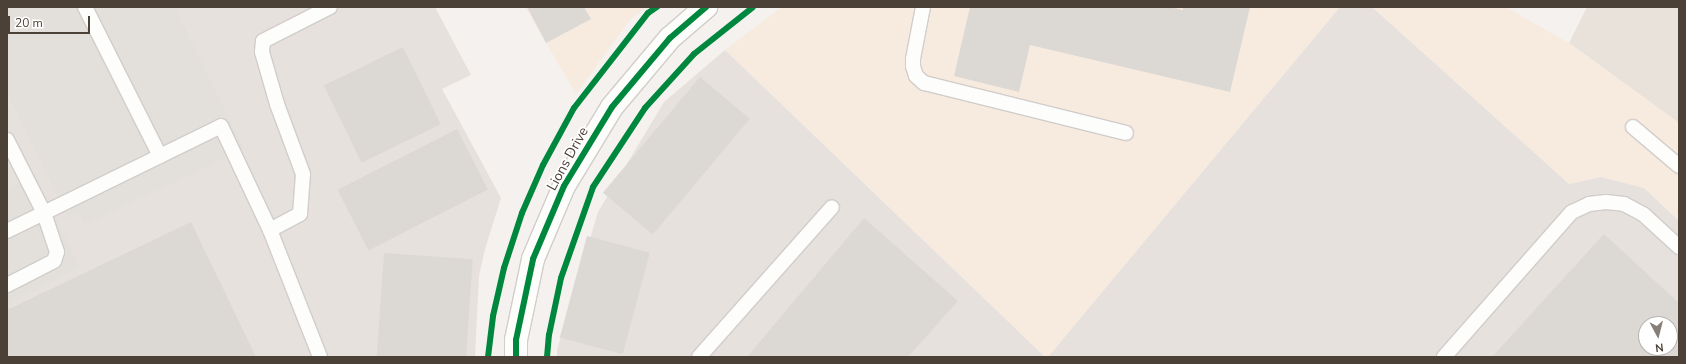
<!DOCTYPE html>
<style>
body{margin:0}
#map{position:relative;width:1686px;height:364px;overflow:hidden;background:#f4f1ee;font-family:"Nunito Sans",sans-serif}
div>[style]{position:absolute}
.residential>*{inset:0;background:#e8e2db}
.commercial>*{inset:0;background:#f7ebe0}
.industrial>*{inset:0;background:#e7e1dd}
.parking>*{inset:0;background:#e3e0dc}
.building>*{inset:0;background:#dcd8d4;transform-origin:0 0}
.roads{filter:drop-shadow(1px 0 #d1cdca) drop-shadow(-1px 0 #d1cdca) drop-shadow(0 1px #d1cdca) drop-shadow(0 -1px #d1cdca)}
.service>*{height:14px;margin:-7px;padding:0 7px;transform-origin:7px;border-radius:7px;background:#fdfdfc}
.minor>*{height:22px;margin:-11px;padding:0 11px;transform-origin:11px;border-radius:11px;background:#fdfdfc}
.cycleway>*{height:6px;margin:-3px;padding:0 3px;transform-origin:3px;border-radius:3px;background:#00873e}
span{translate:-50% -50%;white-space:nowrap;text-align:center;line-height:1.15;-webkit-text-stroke:3.5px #fff;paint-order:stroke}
.street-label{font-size:14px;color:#4c4137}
.frame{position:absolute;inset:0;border:8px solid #4c4137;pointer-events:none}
.north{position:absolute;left:1638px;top:316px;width:40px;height:40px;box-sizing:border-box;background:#fff;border:1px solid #b7b3af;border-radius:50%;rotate:173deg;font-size:11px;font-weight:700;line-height:16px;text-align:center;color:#4c4137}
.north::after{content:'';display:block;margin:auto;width:14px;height:18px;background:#877f77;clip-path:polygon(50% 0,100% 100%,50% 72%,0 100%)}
.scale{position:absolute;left:8px;top:16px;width:82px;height:18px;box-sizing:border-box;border:2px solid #4c4137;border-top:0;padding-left:5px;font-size:12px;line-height:14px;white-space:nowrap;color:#4c4137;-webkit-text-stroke:3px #fff;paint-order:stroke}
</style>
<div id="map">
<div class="residential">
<div style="clip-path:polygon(1587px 7px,1679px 7px,1679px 123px,1569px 43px)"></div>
</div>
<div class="commercial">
<div style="clip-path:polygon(525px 7px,646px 7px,629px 21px,576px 94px)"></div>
<div style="clip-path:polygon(782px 7px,1340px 7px,1048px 357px,1045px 357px,725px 50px)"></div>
<div style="clip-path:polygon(1372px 7px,1506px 7px,1569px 43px,1679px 123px,1679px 221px,1644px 188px,1601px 177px,1569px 184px)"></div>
</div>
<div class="industrial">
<div style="clip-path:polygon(7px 7px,435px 7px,471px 75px,442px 89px,501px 198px,485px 249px,479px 276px,475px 357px,7px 357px)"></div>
<div style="clip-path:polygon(evenodd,1340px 7px,1372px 7px,1569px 184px,1601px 177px,1644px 188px,1679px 221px,1679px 357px,1048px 357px,1340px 7px,1646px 324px,1670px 324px,1670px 348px,1646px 348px,1646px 324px)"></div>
<div style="clip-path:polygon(725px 50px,1045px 357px,557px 357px,557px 350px,598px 212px,664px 102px)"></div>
</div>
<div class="parking">
<div style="clip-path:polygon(7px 7px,175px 7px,244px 149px,85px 225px,79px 214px,68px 219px,7px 93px)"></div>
<div style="clip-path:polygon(35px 174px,80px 268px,7px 304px,7px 188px)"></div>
</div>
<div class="building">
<div style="clip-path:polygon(527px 7px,584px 7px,591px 19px,546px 43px)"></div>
<div style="clip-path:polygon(970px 7px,1169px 7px,1183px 10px,1183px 7px,1250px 7px,1230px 92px,1030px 45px,1019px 92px,954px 76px)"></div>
<div style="left:403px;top:47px;width:86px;height:88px;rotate:64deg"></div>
<div style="left:700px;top:77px;width:65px;height:151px;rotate:40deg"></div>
<div style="left:457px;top:129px;width:68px;height:134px;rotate:63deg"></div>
<div style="clip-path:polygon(864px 218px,958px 301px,908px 357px,747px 357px)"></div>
<div style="clip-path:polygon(191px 222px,256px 357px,7px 357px,7px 310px)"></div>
<div style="clip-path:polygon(evenodd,1604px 234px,1679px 303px,1679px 357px,1492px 357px,1604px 234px,1646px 324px,1670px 324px,1670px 348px,1646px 348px,1646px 324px)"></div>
<div style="left:587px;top:236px;width:65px;height:105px;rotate:15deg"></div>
<div style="left:384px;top:253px;width:89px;height:104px;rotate:4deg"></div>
</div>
<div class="roads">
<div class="service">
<div style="left:85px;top:7px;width:167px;rotate:63.3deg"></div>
<div style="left:923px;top:7px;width:53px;rotate:100.9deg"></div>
<div style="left:913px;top:59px;width:7px;rotate:90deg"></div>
<div style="left:913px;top:66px;width:10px;rotate:73deg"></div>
<div style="left:916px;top:76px;width:11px;rotate:41deg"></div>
<div style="left:924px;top:83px;width:208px;rotate:13.9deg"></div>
<div style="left:1633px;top:127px;width:60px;rotate:40.3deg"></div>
<div style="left:7px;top:140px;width:82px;rotate:63.1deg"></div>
<div style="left:44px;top:213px;width:41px;rotate:71.6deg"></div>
<div style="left:57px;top:252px;width:9px;rotate:108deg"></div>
<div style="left:54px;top:261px;width:53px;rotate:152.9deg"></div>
<div style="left:270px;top:230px;width:34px;rotate:-28deg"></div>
<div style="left:300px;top:214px;width:40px;rotate:-85.7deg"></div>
<div style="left:303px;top:174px;width:75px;rotate:-110.4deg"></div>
<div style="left:277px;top:104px;width:54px;rotate:-106.1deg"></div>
<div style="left:262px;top:52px;width:11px;rotate:-85deg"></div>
<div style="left:263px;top:41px;width:75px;rotate:-26.9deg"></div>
<div style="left:7px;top:231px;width:238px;rotate:-26.1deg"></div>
<div style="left:221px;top:126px;width:115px;rotate:64.8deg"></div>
<div style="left:270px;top:230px;width:136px;rotate:68.5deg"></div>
<div style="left:699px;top:357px;width:200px;rotate:-48.4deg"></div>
<div style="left:1444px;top:357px;width:193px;rotate:-48.6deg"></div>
<div style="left:1572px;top:212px;width:19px;rotate:-25deg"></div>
<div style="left:1589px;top:204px;width:17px;rotate:-7deg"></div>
<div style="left:1606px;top:202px;width:18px;rotate:6deg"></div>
<div style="left:1624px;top:204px;width:21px;rotate:28deg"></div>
<div style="left:1643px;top:214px;width:49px;rotate:42.5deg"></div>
</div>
<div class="minor">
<div style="left:516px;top:357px;width:17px;rotate:-90deg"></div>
<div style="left:516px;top:340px;width:83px;rotate:-78.1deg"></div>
<div style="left:533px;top:259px;width:79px;rotate:-67deg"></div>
<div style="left:564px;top:186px;width:92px;rotate:-58.7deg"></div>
<div style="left:612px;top:107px;width:90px;rotate:-50deg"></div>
<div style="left:670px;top:38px;width:48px;rotate:-40.7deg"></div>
</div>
</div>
<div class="cycleway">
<div style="left:488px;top:357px;width:41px;rotate:-83deg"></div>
<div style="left:493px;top:316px;width:49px;rotate:-77.1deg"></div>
<div style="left:504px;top:268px;width:58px;rotate:-71.9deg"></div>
<div style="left:522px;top:213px;width:52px;rotate:-66.4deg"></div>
<div style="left:543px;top:165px;width:65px;rotate:-61.5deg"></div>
<div style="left:574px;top:108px;width:120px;rotate:-52.1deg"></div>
<div style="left:648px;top:13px;width:11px;rotate:-34deg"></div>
<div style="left:516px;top:357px;width:17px;rotate:-90deg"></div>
<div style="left:516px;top:340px;width:83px;rotate:-78.1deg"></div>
<div style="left:533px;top:259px;width:79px;rotate:-67deg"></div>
<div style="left:564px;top:186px;width:92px;rotate:-58.7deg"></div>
<div style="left:612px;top:107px;width:90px;rotate:-50deg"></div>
<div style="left:670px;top:38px;width:48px;rotate:-40.7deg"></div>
<div style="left:547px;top:357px;width:22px;rotate:-85deg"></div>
<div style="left:549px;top:335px;width:58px;rotate:-78.1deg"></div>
<div style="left:561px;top:278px;width:96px;rotate:-70.6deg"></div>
<div style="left:593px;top:187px;width:95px;rotate:-56.6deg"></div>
<div style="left:645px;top:108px;width:73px;rotate:-47.8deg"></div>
<div style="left:694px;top:54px;width:75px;rotate:-38.5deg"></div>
</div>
<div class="street-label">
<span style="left:568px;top:159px;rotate:-61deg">Lions Drive</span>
</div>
<div class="frame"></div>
<div class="north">N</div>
<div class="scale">20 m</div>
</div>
